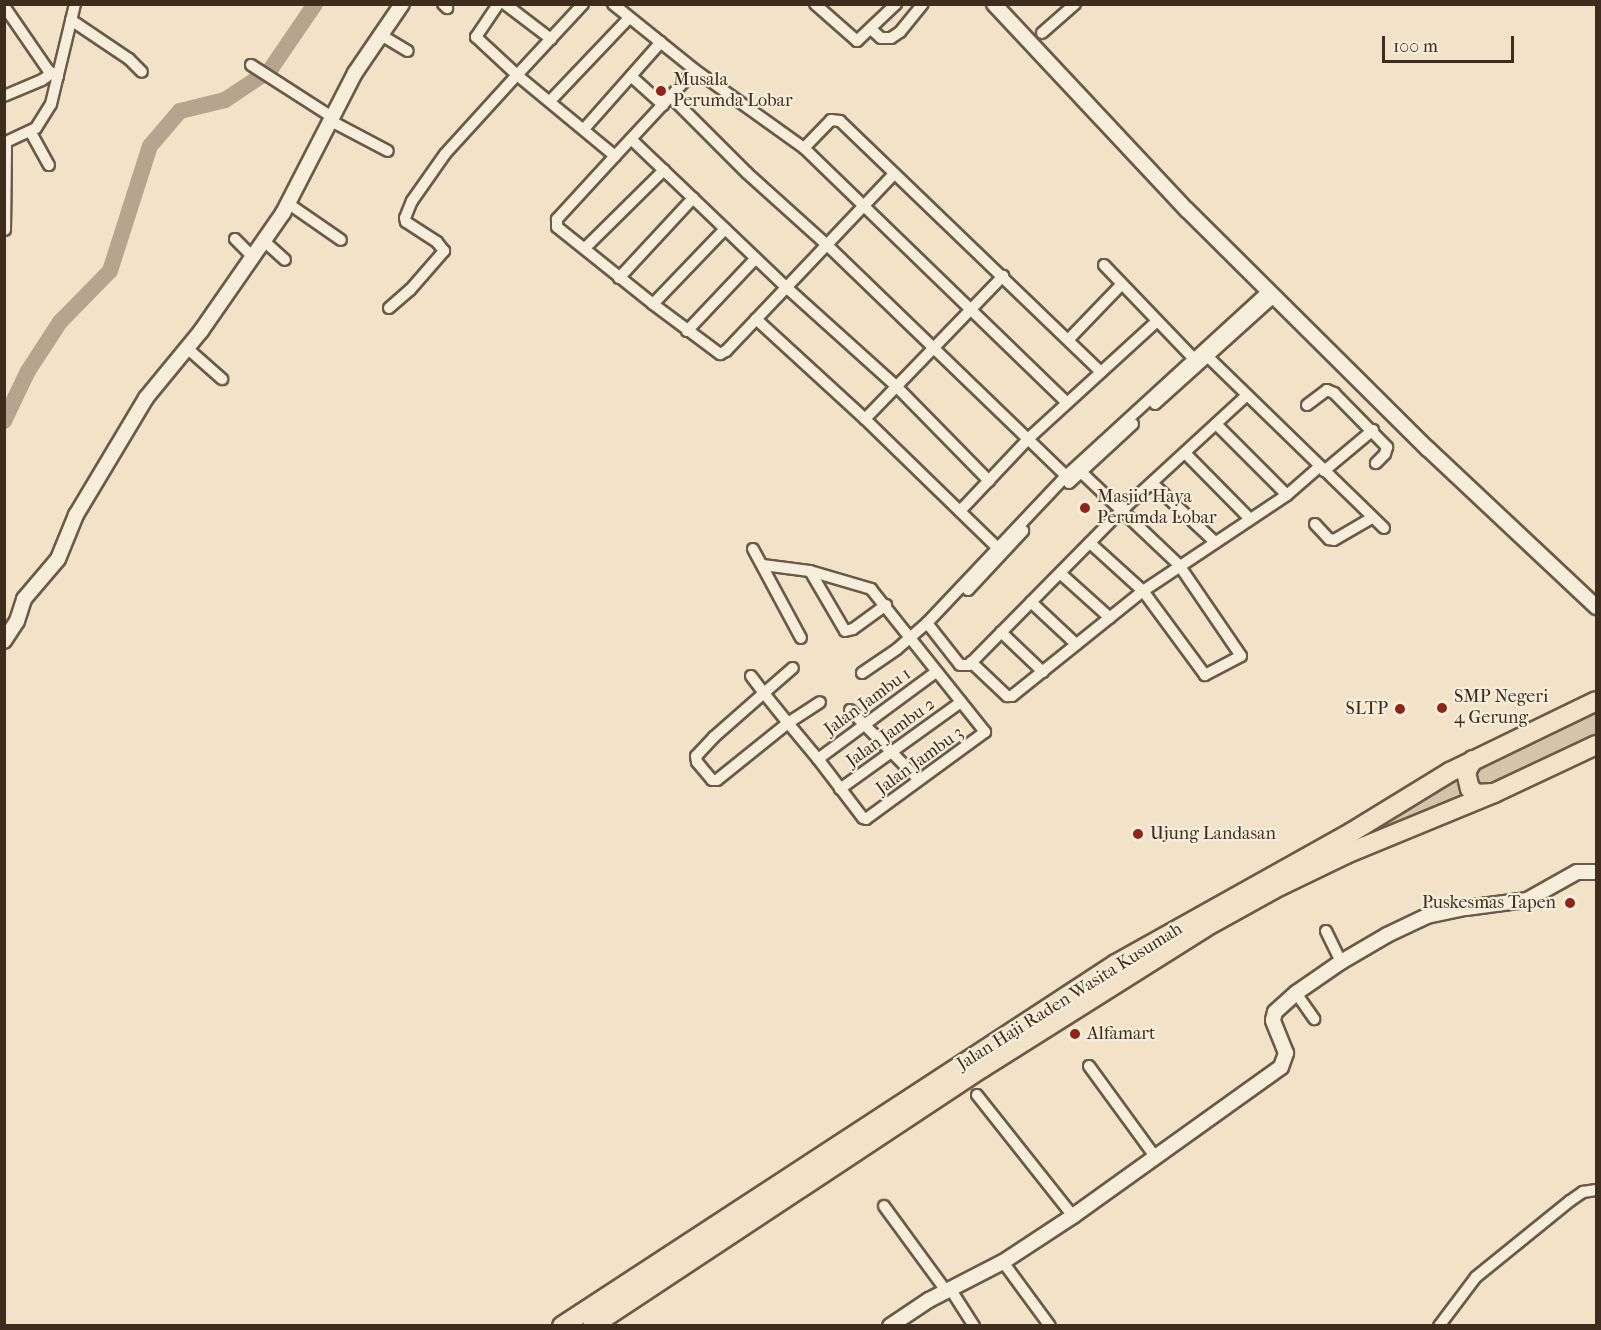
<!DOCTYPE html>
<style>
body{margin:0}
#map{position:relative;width:1601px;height:1330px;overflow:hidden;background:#f2e3c8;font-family:"IM FELL French Canon",serif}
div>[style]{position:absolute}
.green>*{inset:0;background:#d3c4ab}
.river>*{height:16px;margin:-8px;padding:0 8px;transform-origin:8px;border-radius:8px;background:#b5a58e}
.roads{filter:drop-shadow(2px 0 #6b5a48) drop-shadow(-2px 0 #6b5a48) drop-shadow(0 2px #6b5a48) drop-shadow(0 -2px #6b5a48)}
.street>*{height:10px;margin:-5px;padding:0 5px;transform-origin:5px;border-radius:5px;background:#f7eddb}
.secondary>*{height:14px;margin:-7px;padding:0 7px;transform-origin:7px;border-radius:7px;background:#f7eddb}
.highway>*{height:18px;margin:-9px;padding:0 9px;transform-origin:9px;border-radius:9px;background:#f2e3c8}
.dots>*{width:16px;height:16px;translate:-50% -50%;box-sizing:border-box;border:3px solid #f7eddb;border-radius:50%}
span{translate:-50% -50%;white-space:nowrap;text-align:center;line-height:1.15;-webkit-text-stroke:4.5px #f7eddb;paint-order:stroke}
.poi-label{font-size:18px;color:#3e2c1d}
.left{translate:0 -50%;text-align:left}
.right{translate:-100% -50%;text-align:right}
.street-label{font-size:18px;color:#3e2c1d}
.frame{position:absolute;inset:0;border:6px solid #3e2c1d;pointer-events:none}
.scale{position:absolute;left:1382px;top:36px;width:132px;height:27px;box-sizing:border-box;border:3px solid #3e2c1d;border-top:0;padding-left:8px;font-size:18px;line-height:21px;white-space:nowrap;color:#3e2c1d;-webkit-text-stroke:4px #f7eddb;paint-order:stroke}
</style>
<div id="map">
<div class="green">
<div style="clip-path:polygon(1596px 710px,1596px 739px,1483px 792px,1473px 789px,1472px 768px)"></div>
<div style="clip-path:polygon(1458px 769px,1460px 784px,1468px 795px,1235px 897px)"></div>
</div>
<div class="river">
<div style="left:4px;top:421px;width:55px;rotate:-64.4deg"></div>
<div style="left:28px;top:371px;width:59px;rotate:-56.9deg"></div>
<div style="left:60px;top:322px;width:71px;rotate:-45.6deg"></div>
<div style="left:110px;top:271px;width:131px;rotate:-72.3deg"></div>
<div style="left:150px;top:146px;width:46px;rotate:-49.4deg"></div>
<div style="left:180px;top:111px;width:46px;rotate:-13.7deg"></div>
<div style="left:225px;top:100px;width:54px;rotate:-33.7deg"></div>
<div style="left:270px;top:70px;width:80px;rotate:-55.7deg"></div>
</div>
<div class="roads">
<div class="street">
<div style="left:443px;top:4px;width:6px;rotate:45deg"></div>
<div style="left:505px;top:4px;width:58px;rotate:37.3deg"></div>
<div style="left:583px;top:4px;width:97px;rotate:132.9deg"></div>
<div style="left:517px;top:75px;width:127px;rotate:39.6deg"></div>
<div style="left:615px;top:156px;width:117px;rotate:-47.1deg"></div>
<div style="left:613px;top:4px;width:105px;rotate:38.8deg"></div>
<div style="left:695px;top:70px;width:134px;rotate:35.6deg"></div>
<div style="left:804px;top:148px;width:366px;rotate:44.1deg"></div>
<div style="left:815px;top:4px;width:56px;rotate:41.4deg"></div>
<div style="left:857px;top:41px;width:54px;rotate:-43.5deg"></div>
<div style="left:4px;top:6px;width:78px;rotate:55.5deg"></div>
<div style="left:48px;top:70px;width:12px;rotate:35deg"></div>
<div style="left:71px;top:20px;width:70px;rotate:33.9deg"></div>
<div style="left:129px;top:59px;width:18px;rotate:45deg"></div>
<div style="left:871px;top:29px;width:13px;rotate:42deg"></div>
<div style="left:881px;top:38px;width:10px"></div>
<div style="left:891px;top:38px;width:11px;rotate:-34deg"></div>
<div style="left:900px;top:32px;width:36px;rotate:-51deg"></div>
<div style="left:1042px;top:33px;width:44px;rotate:-41.3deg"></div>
<div style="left:381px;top:35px;width:31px;rotate:31deg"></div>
<div style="left:251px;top:65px;width:96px;rotate:32.7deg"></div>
<div style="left:632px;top:77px;width:42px;rotate:42.1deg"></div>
<div style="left:4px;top:96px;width:41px;rotate:-22.8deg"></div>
<div style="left:42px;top:80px;width:12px;rotate:-35deg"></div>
<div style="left:671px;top:97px;width:107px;rotate:45deg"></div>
<div style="left:747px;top:173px;width:108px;rotate:42deg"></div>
<div style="left:827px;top:245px;width:339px;rotate:44deg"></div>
<div style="left:551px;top:100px;width:113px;rotate:-46.4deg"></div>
<div style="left:331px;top:121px;width:64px;rotate:27.8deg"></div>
<div style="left:584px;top:129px;width:116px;rotate:-48.5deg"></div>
<div style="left:30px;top:131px;width:39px;rotate:61deg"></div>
<div style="left:631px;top:139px;width:214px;rotate:43.7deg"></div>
<div style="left:786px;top:287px;width:148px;rotate:42deg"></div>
<div style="left:896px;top:386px;width:133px;rotate:45.6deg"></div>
<div style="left:804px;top:148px;width:39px;rotate:-46deg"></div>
<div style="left:831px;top:120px;width:9px;rotate:6deg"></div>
<div style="left:840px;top:121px;width:362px;rotate:43.9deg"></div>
<div style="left:615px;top:156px;width:86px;rotate:132.6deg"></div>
<div style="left:557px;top:219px;width:8px;rotate:90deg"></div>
<div style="left:557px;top:227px;width:123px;rotate:38.7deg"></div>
<div style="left:653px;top:304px;width:84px;rotate:36.7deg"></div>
<div style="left:720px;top:354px;width:7px;rotate:-27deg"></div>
<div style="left:726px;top:351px;width:244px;rotate:-46.5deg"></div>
<div style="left:289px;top:204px;width:63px;rotate:34.7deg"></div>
<div style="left:5px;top:230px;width:88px;rotate:-89.3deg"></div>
<div style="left:6px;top:142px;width:33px;rotate:-25deg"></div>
<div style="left:36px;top:128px;width:28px;rotate:-58deg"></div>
<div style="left:51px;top:104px;width:103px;rotate:-76.5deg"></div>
<div style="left:235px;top:239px;width:25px;rotate:45deg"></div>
<div style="left:264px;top:241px;width:28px;rotate:42deg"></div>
<div style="left:585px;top:248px;width:111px;rotate:-44.6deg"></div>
<div style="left:1104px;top:265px;width:134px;rotate:46.2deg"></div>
<div style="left:619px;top:278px;width:109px;rotate:-47.2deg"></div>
<div style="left:653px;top:304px;width:104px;rotate:-46.2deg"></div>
<div style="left:389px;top:308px;width:28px;rotate:-41deg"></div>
<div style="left:410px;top:290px;width:52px;rotate:-48.9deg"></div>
<div style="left:444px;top:251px;width:11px;rotate:-128deg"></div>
<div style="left:437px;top:242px;width:37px;rotate:-147deg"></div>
<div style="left:406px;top:222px;width:4px;rotate:-104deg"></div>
<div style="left:405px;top:218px;width:18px;rotate:-68deg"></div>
<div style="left:412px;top:201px;width:57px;rotate:-54.9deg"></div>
<div style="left:445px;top:154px;width:107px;rotate:-47.7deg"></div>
<div style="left:517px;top:75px;width:56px;rotate:-137.2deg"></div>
<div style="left:476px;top:37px;width:40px;rotate:-56deg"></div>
<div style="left:756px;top:319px;width:148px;rotate:42.5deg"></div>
<div style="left:865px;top:419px;width:191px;rotate:44.2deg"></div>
<div style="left:687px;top:331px;width:100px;rotate:-46.6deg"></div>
<div style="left:1069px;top:339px;width:75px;rotate:-46.1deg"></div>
<div style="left:187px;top:348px;width:47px;rotate:41.5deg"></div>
<div style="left:1204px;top:353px;width:251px;rotate:44.2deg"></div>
<div style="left:1155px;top:404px;width:161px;rotate:-42deg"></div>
<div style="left:1307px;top:405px;width:25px;rotate:-37deg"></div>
<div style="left:1327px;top:390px;width:8px;rotate:23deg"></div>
<div style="left:1334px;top:393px;width:76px;rotate:45.5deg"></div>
<div style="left:1387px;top:447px;width:7px;rotate:106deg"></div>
<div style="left:1385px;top:454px;width:13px;rotate:135deg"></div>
<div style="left:865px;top:419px;width:199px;rotate:-46deg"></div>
<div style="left:1216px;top:424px;width:100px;rotate:45deg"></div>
<div style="left:1185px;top:453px;width:93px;rotate:45.4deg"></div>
<div style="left:1324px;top:471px;width:64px;rotate:-39.9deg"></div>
<div style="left:1081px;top:472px;width:135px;rotate:43.5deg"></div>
<div style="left:1179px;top:565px;width:110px;rotate:55.7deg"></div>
<div style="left:1241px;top:656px;width:41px;rotate:152.2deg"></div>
<div style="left:1205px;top:675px;width:104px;rotate:-126.4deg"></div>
<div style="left:1143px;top:591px;width:72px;rotate:-137.8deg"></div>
<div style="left:1069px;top:483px;width:87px;rotate:-42.7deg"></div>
<div style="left:1152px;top:483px;width:85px;rotate:43.1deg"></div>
<div style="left:960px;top:511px;width:100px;rotate:-46.6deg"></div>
<div style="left:1029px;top:438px;width:172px;rotate:-42.4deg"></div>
<div style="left:1315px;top:524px;width:21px;rotate:47deg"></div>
<div style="left:1329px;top:539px;width:5px;rotate:11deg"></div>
<div style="left:1334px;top:540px;width:44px;rotate:-30.1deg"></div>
<div style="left:753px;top:549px;width:101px;rotate:61.7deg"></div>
<div style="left:763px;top:565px;width:47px;rotate:7.3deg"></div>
<div style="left:810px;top:571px;width:64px;rotate:16.4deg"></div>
<div style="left:871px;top:589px;width:183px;rotate:51.4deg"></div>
<div style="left:985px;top:732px;width:147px;rotate:143.8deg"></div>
<div style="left:866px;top:819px;width:3px;rotate:-162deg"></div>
<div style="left:863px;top:818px;width:74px;rotate:-127.3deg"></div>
<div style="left:818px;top:759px;width:47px;rotate:-129.8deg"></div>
<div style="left:788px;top:723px;width:38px;rotate:-129deg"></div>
<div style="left:764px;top:693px;width:67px;rotate:138.7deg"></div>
<div style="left:714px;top:737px;width:26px;rotate:133deg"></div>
<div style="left:696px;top:756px;width:6px;rotate:81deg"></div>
<div style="left:697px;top:762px;width:23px;rotate:50deg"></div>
<div style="left:712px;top:780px;width:5px"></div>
<div style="left:717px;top:780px;width:91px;rotate:-38.8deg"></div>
<div style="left:788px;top:723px;width:38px;rotate:-33deg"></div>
<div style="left:810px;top:571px;width:69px;rotate:59.7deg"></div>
<div style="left:845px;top:631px;width:8px;rotate:-14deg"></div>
<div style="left:853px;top:629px;width:41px;rotate:-36deg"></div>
<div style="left:1060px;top:573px;width:67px;rotate:42deg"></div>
<div style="left:968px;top:590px;width:81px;rotate:-47deg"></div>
<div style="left:1031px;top:602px;width:62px;rotate:43deg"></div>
<div style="left:927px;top:623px;width:53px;rotate:51.8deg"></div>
<div style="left:960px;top:665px;width:9px"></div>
<div style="left:969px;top:665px;width:216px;rotate:-45.4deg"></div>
<div style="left:1121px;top:511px;width:170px;rotate:-42.6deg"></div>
<div style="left:1001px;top:632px;width:58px;rotate:43.6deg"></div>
<div style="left:971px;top:662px;width:50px;rotate:43.4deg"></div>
<div style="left:1007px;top:696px;width:5px"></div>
<div style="left:1012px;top:696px;width:168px;rotate:-38.7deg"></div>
<div style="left:1143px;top:591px;width:173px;rotate:-33.7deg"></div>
<div style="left:1287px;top:495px;width:43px;rotate:-41.2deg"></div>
<div style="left:862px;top:673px;width:42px;rotate:-34.4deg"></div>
<div style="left:897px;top:649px;width:40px;rotate:-41deg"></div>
<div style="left:927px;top:623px;width:204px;rotate:-46.6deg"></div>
<div style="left:1067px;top:475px;width:274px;rotate:-42.5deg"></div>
<div style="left:751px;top:676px;width:21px;rotate:53deg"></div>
<div style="left:764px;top:693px;width:38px;rotate:-41deg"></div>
<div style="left:850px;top:710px;width:98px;rotate:45.4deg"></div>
<div style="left:818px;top:759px;width:147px;rotate:-36.4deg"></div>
<div style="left:840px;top:789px;width:149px;rotate:-35.7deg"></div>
<div style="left:1326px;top:931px;width:34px;rotate:64deg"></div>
<div style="left:1296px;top:993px;width:32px;rotate:55deg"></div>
<div style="left:1089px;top:1066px;width:110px;rotate:53.9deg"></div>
<div style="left:977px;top:1095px;width:154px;rotate:51.6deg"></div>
<div style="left:884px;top:1206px;width:107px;rotate:53.8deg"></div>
<div style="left:1003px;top:1262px;width:79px;rotate:53.7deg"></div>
<div style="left:951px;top:1290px;width:43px;rotate:57.4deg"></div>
<div style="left:1439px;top:1326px;width:61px;rotate:-52.9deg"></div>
<div style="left:1476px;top:1277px;width:121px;rotate:-39deg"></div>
<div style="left:1570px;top:1201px;width:16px;rotate:-35deg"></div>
<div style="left:1583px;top:1192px;width:13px;rotate:-9deg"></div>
</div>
<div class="secondary">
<div style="left:994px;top:4px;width:282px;rotate:46.9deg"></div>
<div style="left:1187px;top:210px;width:339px;rotate:44.8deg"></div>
<div style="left:1428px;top:449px;width:231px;rotate:43.2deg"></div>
<div style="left:4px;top:641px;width:24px;rotate:-57deg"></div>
<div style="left:17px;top:621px;width:23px;rotate:-72deg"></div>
<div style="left:24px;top:599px;width:52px;rotate:-49.6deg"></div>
<div style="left:58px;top:559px;width:48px;rotate:-67.8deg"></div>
<div style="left:76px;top:515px;width:136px;rotate:-59.1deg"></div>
<div style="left:146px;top:398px;width:87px;rotate:-50.6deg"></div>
<div style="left:201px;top:331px;width:144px;rotate:-55.2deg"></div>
<div style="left:283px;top:213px;width:157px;rotate:-62.8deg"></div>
<div style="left:355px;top:73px;width:83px;rotate:-55.7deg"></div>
<div style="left:890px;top:1326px;width:47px;rotate:-33.7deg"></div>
<div style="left:929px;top:1300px;width:83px;rotate:-27.2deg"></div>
<div style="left:1003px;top:1262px;width:84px;rotate:-33.3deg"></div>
<div style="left:1073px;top:1216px;width:256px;rotate:-35.6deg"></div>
<div style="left:1281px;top:1067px;width:15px;rotate:-70deg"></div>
<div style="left:1286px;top:1053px;width:35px;rotate:-112deg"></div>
<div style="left:1273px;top:1020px;width:8px;rotate:-76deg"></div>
<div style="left:1275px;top:1012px;width:28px;rotate:-42deg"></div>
<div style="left:1296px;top:993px;width:55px;rotate:-34.6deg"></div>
<div style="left:1341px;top:962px;width:53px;rotate:-30.4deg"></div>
<div style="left:1387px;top:935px;width:44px;rotate:-25.4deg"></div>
<div style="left:1427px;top:916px;width:40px;rotate:-12deg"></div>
<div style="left:1466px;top:908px;width:62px;rotate:-7.5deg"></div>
<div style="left:1527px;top:900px;width:57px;rotate:-29.2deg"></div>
<div style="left:1577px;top:872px;width:19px"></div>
</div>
<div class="highway">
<div style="left:1473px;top:760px;width:14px;rotate:120deg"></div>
<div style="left:1466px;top:772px;width:17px;rotate:77deg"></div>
<div style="left:1470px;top:789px;width:9px;rotate:32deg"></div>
<div style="left:1478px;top:794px;width:14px;rotate:-4deg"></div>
<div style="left:562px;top:1326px;width:662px;rotate:-33.16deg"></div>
<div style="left:1116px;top:964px;width:270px;rotate:-29.2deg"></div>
<div style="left:1352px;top:832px;width:115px;rotate:-31.5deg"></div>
<div style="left:1450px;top:772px;width:162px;rotate:-25.9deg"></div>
<div style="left:592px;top:1326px;width:468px;rotate:-33.5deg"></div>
<div style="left:982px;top:1068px;width:262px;rotate:-32.2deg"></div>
<div style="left:1204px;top:928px;width:80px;rotate:-29.1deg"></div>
<div style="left:1274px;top:889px;width:80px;rotate:-25.9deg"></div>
<div style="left:1346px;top:854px;width:160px;rotate:-22.4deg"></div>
<div style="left:1494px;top:793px;width:113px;rotate:-25.2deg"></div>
</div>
</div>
<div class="dots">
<div style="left:661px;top:91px;background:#8f2418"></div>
<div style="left:1085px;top:508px;background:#8f2418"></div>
<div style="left:1442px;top:708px;background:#8f2418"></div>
<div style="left:1400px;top:709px;background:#8f2418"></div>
<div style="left:1138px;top:834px;background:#8f2418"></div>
<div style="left:1570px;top:903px;background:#8f2418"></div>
<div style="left:1075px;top:1034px;background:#8f2418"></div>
</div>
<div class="poi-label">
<span class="left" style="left:673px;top:91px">Musala<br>Perumda Lobar</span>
<span class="left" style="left:1097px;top:508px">Masjid Haya<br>Perumda Lobar</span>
<span class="left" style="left:1454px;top:708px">SMP Negeri<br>4 Gerung</span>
<span class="right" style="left:1388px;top:709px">SLTP</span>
<span class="left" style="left:1150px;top:834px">Ujung Landasan</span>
<span class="right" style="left:1556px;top:903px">Puskesmas Tapen</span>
<span class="left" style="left:1087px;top:1034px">Alfamart</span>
</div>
<div class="street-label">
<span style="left:868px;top:702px;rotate:-36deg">Jalan Jambu 1</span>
<span style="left:891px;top:733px;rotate:-36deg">Jalan Jambu 2</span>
<span style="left:920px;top:761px;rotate:-36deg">Jalan Jambu 3</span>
<span style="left:1070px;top:997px;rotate:-32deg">Jalan Haji Raden Wasita Kusumah</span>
</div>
<div class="frame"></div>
<div class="scale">100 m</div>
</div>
